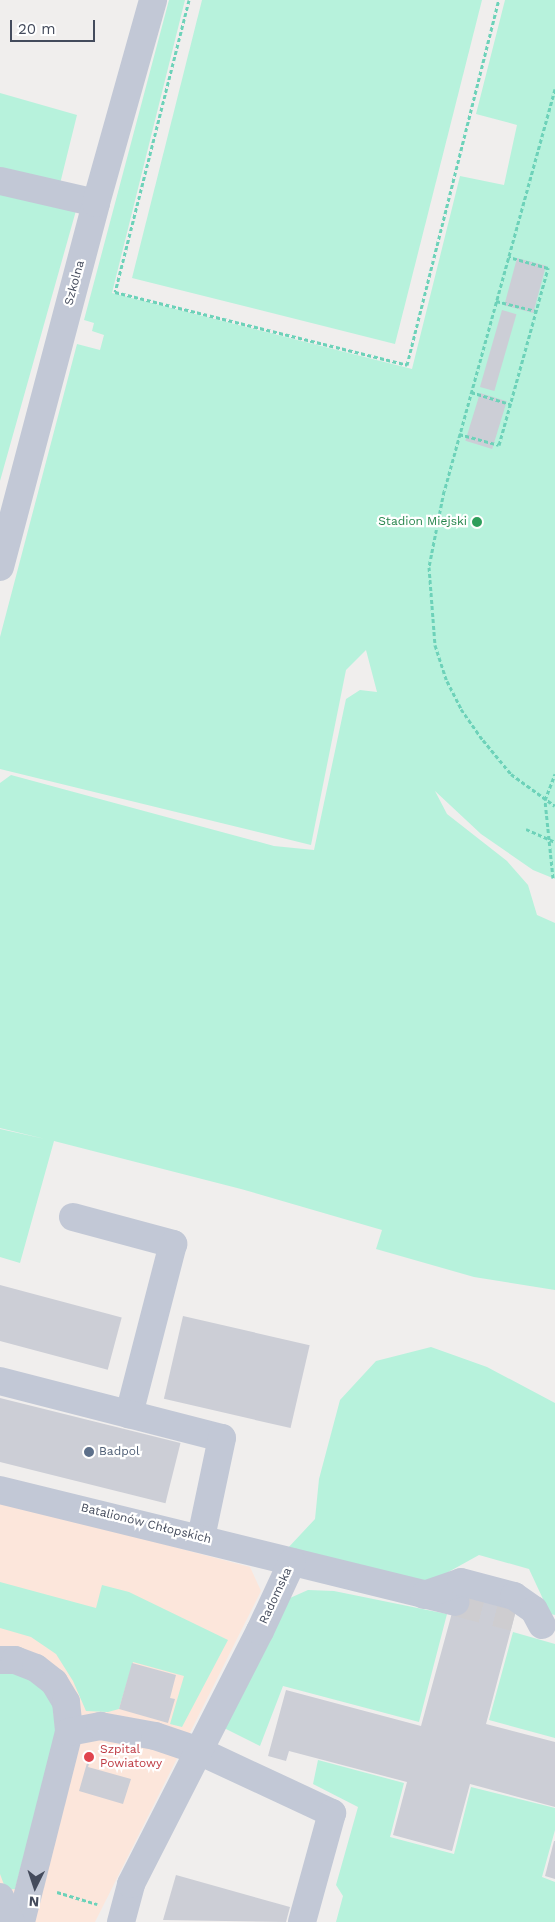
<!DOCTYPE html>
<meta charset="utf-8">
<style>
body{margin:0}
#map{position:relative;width:555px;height:1922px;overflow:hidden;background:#f0eeed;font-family:"Work Sans",sans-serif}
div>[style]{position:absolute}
.medical>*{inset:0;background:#fce6db}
.green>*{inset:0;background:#b7f2dc}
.building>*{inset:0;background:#ccced6;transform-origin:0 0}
.minor-tunnel>*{height:28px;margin-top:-14px;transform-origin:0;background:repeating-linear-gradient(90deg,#cecdd0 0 28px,transparent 0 42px)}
.path>*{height:3px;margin-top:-1.5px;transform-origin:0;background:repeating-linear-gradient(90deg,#6dd2b9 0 4px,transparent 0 6.5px)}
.minor>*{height:28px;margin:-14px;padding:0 14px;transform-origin:14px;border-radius:14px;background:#c2c8d6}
.dots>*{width:14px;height:14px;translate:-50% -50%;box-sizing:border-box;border:2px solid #fff;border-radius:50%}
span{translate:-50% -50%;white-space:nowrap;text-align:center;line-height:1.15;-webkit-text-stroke:4.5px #fff;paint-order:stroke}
.street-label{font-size:12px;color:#444b5c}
.leisure-label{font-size:12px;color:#27864d}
.right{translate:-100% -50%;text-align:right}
.service-label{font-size:12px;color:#4e5e75}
.left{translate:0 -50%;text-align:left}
.health-label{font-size:12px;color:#be3a42}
.north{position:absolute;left:10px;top:1862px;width:50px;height:50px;-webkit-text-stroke:4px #fff;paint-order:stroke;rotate:184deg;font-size:14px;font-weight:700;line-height:20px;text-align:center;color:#444b5c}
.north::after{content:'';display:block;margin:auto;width:18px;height:22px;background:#444b5c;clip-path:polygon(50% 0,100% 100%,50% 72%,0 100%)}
.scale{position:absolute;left:10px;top:20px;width:85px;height:22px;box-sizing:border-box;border:2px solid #444b5c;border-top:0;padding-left:6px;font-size:15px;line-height:18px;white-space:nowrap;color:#444b5c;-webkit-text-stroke:4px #fff;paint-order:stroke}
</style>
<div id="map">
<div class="medical">
<div style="clip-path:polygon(0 1501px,250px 1567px,261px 1591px,95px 1922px,0 1922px)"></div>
</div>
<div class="green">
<div style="clip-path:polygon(169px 0,185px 0,112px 293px,412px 369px,460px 176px,504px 185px,517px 125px,476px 114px,505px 0,555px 0,555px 879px,533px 870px,481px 834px,435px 791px,447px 814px,507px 861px,528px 885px,537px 915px,555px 923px,555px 1290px,474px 1277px,376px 1249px,382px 1230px,241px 1189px,54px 1141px,20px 1263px,0 1257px,0 1129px,45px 1139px,0 1128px,0 783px,11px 775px,274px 846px,314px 850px,346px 699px,360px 690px,377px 692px,366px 650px,346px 670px,311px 845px,0 769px,0 637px,77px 344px,100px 350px,104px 335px,92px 331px,94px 323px,84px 320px)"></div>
<div style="clip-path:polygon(202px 0,482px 0,395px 344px,132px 278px)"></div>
<div style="clip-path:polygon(0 93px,77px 115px,56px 200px,77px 207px,0 481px)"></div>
<div style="clip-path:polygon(431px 1347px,487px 1367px,555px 1403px,555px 1615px,550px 1614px,529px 1569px,479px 1555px,423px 1586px,287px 1549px,315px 1519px,319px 1479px,340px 1400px,376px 1361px)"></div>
<div style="clip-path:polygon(0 1582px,96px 1608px,102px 1585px,129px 1592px,228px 1640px,182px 1727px,170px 1724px,184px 1676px,133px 1662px,119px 1709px,108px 1712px,86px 1711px,73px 1681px,56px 1654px,31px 1637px,0 1628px)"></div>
<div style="clip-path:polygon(308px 1590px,334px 1591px,447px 1614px,419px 1722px,283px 1686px,260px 1746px,224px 1728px,280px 1610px,290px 1598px)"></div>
<div style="clip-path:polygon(513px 1632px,555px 1644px,555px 1738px,489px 1720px)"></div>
<div style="clip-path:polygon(0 1673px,24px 1674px,52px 1698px,56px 1736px,15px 1889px,6px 1890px,0 1874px)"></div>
<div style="clip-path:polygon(318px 1760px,404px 1783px,390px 1837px,454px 1854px,471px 1787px,555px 1808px,555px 1830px,542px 1877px,555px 1882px,555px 1922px,336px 1922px,343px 1896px,336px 1885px,358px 1807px,313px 1784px)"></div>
</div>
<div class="building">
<div style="left:517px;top:258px;width:30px;height:49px;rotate:15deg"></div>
<div style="left:502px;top:310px;width:15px;height:80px;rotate:16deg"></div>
<div style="left:480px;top:393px;width:28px;height:50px;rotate:17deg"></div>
<div style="left:0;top:1285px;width:126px;height:54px;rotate:15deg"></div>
<div style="left:183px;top:1316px;width:130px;height:85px;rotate:13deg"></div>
<div style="left:0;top:1398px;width:186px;height:62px;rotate:14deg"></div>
<div style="clip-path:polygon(458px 1591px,517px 1607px,486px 1724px,555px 1742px,555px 1807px,470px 1784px,452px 1851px,393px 1835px,407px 1782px,289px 1751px,286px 1761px,268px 1756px,286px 1690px,421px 1726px)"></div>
<div style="clip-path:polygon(132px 1663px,176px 1675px,170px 1698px,175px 1699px,168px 1723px,119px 1709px)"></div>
<div style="clip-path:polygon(87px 1763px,89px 1764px,88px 1767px,131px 1779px,123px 1804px,79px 1791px)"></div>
<div style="clip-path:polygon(554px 1841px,555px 1841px,555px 1879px,545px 1876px)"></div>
<div style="clip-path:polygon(176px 1875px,290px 1907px,286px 1922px,163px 1920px)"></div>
</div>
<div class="minor-tunnel">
<div style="left:455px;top:1602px;width:61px;rotate:14.3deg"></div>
</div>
<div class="path">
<div style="left:189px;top:0;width:301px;rotate:104.2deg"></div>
<div style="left:115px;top:292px;width:301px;rotate:14deg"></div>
<div style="left:407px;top:365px;width:376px;rotate:-75.9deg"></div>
<div style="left:555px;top:89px;width:417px;rotate:105.4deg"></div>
<div style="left:444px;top:491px;width:77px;rotate:101.2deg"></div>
<div style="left:429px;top:567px;width:78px;rotate:85.6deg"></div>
<div style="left:435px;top:645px;width:38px;rotate:72deg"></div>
<div style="left:447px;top:681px;width:31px;rotate:63deg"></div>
<div style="left:461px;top:709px;width:38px;rotate:55deg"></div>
<div style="left:483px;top:740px;width:44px;rotate:50.5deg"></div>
<div style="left:511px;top:774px;width:54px;rotate:36deg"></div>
<div style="left:496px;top:301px;width:41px;rotate:14deg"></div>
<div style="left:471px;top:392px;width:41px;rotate:17.1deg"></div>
<div style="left:459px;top:434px;width:41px;rotate:15.4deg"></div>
<div style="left:499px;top:445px;width:184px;rotate:-74.5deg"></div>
<div style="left:548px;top:268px;width:41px;rotate:-164.2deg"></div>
<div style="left:526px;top:829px;width:32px;rotate:24deg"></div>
<div style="left:553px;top:878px;width:78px;rotate:-95.9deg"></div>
<div style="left:545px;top:800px;width:28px;rotate:-69deg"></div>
<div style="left:57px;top:1892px;width:42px;rotate:16.7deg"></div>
</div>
<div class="minor">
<div style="left:0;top:181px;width:98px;rotate:12.9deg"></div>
<div style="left:0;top:567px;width:376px;rotate:-75.2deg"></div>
<div style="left:96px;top:203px;width:211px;rotate:-74.3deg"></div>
<div style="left:73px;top:1217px;width:104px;rotate:15.1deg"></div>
<div style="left:173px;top:1244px;width:176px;rotate:104.5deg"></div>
<div style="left:0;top:1381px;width:229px;rotate:14.4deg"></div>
<div style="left:222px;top:1438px;width:102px;rotate:101.9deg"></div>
<div style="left:0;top:1490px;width:469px;rotate:13.8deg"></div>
<div style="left:424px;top:1595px;width:39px;rotate:-19deg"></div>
<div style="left:461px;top:1582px;width:55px;rotate:14.8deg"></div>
<div style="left:514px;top:1596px;width:24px;rotate:35deg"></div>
<div style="left:534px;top:1610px;width:17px;rotate:62deg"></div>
<div style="left:0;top:1660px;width:15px"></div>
<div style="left:15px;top:1660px;width:22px;rotate:21deg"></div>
<div style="left:36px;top:1668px;width:23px;rotate:38deg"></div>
<div style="left:54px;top:1682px;width:23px;rotate:59deg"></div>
<div style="left:66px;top:1702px;width:30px;rotate:84deg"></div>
<div style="left:69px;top:1732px;width:196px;rotate:104.2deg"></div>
<div style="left:69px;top:1732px;width:32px;rotate:-11deg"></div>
<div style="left:100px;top:1726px;width:56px;rotate:10.3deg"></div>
<div style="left:155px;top:1736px;width:46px;rotate:18.8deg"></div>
<div style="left:199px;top:1751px;width:147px;rotate:25deg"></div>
<div style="left:332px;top:1813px;width:113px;rotate:105.4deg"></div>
<div style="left:0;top:1897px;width:27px;rotate:66deg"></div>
<div style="left:121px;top:1922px;width:39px;rotate:-75deg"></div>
<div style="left:131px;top:1884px;width:284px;rotate:-63deg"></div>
<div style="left:260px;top:1631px;width:76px;rotate:-65.1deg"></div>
</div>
<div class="dots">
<div style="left:477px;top:522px;background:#2e9e5b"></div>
<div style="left:89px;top:1452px;background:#5c6f8a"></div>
<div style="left:89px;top:1757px;background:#e0444e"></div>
</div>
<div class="street-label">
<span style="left:75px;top:283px;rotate:-75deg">Szkolna</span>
<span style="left:146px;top:1524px;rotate:14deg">Batalionów Chłopskich</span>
<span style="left:276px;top:1596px;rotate:-65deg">Radomska</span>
</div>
<div class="leisure-label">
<span class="right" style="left:467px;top:522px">Stadion Miejski</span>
</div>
<div class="service-label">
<span class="left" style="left:99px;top:1452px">Badpol</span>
</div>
<div class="health-label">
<span class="left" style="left:100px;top:1757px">Szpital<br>Powiatowy</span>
</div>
<div class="north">N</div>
<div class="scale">20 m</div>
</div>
